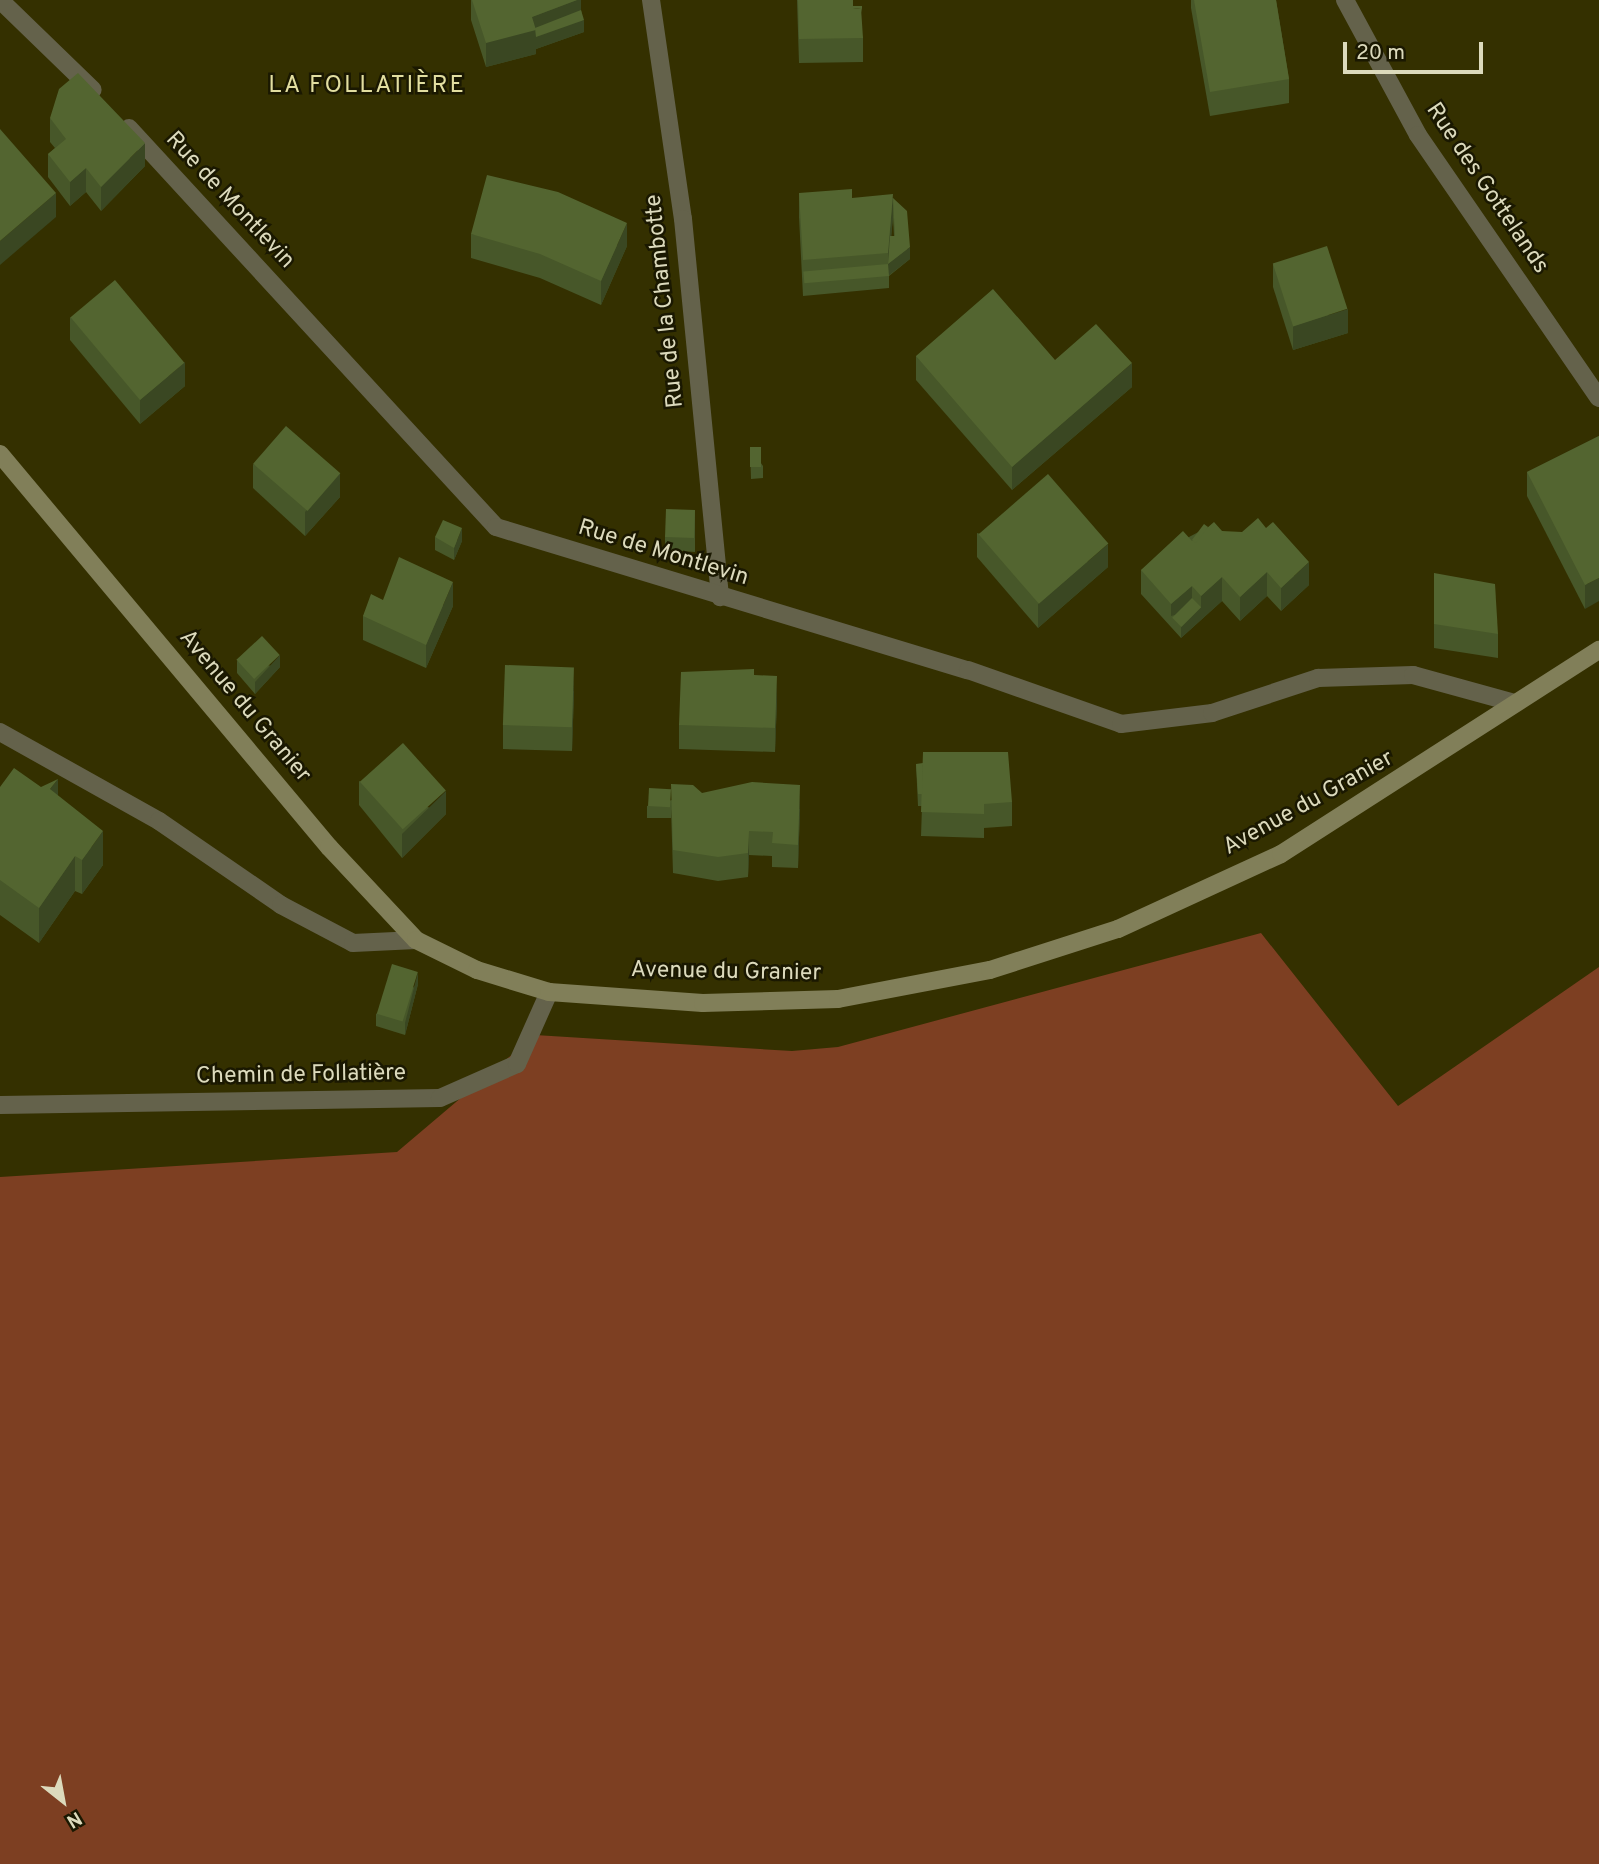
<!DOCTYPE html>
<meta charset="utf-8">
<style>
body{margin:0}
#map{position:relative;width:1599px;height:1864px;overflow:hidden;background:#343000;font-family:Overpass,sans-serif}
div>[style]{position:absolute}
.green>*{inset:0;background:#7d3f22}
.street>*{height:18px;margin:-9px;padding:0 9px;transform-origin:9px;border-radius:9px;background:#64624b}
.secondary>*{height:18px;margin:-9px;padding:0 9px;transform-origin:9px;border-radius:9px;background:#817f59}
.wall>*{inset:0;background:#475729}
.shaded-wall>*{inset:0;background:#3a4722}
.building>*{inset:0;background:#536530;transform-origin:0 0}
span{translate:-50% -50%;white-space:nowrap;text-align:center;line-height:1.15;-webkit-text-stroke:5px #1a1801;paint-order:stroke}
.street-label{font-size:23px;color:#dcdabc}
.neighbourhood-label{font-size:24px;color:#e2dea0;letter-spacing:2px}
.north{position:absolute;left:28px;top:1766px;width:70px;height:70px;-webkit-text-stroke:5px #1a1801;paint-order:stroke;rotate:149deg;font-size:19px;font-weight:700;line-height:28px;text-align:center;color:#dcdabc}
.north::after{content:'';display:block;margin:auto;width:24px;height:32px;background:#dcdabc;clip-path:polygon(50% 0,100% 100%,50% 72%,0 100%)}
.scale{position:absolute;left:1343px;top:42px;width:140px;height:32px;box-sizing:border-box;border:4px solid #dcdabc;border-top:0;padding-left:9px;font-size:21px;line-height:24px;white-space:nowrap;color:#dcdabc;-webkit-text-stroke:5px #1a1801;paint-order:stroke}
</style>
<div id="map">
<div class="green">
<div style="clip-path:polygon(1261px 933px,1398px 1106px,1599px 967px,1599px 1864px,0 1864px,0 1177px,397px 1152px,535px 1035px,792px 1051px,838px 1047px)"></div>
</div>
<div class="street">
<div style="left:0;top:0;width:129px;rotate:44.1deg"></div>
<div style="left:651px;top:0;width:221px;rotate:81.7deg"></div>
<div style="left:683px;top:219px;width:380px;rotate:84.4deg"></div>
<div style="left:1345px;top:0;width:153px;rotate:61.6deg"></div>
<div style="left:1418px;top:135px;width:319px;rotate:55.5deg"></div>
<div style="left:129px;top:128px;width:542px;rotate:47.39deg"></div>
<div style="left:496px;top:527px;width:493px;rotate:16.9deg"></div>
<div style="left:968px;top:670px;width:162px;rotate:19.4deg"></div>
<div style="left:1121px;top:724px;width:92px;rotate:-6.9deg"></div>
<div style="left:1212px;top:713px;width:112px;rotate:-18.3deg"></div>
<div style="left:1318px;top:678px;width:95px;rotate:-1.8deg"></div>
<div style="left:1413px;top:675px;width:106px;rotate:15.4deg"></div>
<div style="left:0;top:732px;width:182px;rotate:29.2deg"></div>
<div style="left:159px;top:821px;width:148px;rotate:34.5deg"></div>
<div style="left:281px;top:905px;width:81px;rotate:27.8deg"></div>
<div style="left:353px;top:943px;width:63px;rotate:-2.7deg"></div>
<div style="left:0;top:1105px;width:440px;rotate:-0.9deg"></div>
<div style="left:440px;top:1098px;width:84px;rotate:-23.8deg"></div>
<div style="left:517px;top:1064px;width:79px;rotate:-66deg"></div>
</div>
<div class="secondary">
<div style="left:0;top:454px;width:513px;rotate:50.07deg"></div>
<div style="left:329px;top:847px;width:127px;rotate:46.9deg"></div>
<div style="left:416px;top:940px;width:68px;rotate:26.2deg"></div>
<div style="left:477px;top:970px;width:75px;rotate:17deg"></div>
<div style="left:549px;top:992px;width:154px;rotate:4.1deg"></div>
<div style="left:703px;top:1003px;width:135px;rotate:-1.7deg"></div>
<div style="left:838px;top:999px;width:155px;rotate:-10.8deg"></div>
<div style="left:990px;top:970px;width:134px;rotate:-17.8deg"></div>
<div style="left:1118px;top:929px;width:179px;rotate:-24.7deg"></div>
<div style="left:1281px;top:854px;width:378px;rotate:-32.7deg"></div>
</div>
<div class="wall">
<div style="clip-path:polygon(471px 0,581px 0,581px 10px,584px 32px,536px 49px,536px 54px,486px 67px,471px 20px)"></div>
<div style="clip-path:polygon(797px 0,853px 0,853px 9px,863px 38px,863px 62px,799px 63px)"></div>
<div style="clip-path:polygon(1191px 0,1276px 0,1289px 79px,1289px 103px,1210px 116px,1191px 8px)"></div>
<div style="clip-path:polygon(50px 118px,145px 166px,101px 211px,86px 192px,70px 206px,48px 177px,48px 154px,55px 148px,50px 142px)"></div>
<div style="clip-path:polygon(evenodd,799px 193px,852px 198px,893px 198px,910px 259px,889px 276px,889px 288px,803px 296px,799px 217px,799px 193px,893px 218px,894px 236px,891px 236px,893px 218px)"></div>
<div style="clip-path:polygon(471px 234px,627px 246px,601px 305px,540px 278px,471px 258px)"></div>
<div style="clip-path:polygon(1273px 264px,1348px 333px,1293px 350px,1273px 287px)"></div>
<div style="clip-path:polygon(70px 317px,185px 386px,140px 424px,70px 340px)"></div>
<div style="clip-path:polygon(916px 356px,1055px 360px,1132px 387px,1012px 490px,916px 380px)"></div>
<div style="clip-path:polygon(1599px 436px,1585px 609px,1527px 496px,1527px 472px)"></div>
<div style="clip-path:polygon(750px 447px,763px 466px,763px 478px,751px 479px)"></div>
<div style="clip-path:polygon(253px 464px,340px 497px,305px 536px,253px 488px)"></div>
<div style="clip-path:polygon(695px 510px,695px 552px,665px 550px,665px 537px)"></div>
<div style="clip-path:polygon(1208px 527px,1222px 531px,1309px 585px,1281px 611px,1267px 596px,1240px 621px,1222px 601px,1181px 638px,1141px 594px,1141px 570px,1189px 537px)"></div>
<div style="clip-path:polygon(977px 533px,1108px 567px,1038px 628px,977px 557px)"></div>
<div style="clip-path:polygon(435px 537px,462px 541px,454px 560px,435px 550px)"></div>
<div style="clip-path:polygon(1434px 573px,1498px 634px,1498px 658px,1434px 648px)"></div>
<div style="clip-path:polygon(383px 600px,453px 606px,426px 668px,363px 640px,363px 616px)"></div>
<div style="clip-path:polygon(237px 661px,280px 667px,255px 694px,237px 673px)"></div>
<div style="clip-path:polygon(754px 675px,777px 700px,775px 752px,679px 749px,679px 725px)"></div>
<div style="clip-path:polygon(574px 691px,572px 751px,503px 749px,503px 725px)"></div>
<div style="clip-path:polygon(916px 764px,1012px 802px,1012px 826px,984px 828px,984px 838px,921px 836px,922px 806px,918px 806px)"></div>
<div style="clip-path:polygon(359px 781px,446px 814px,402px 858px,359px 805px)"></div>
<div style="clip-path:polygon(0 787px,41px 787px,58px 796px,103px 865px,82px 894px,75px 891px,39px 943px,0 915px)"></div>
<div style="clip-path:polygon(702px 793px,800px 809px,798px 868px,772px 867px,772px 856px,749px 855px,748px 877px,718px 881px,673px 873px,671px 809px,671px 818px,647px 818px,647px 806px)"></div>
<div style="clip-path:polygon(418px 984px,405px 1035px,376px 1026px,376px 1014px)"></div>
</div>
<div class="shaded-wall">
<div style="clip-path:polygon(577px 0,581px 0,581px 21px,584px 20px,584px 32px,536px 49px,536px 54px,486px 67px,486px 43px,532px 17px)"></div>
<div style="clip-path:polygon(145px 143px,145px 166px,101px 211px,101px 187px)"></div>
<div style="clip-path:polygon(86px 168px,86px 192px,70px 206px,70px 182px)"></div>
<div style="clip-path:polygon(56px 193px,56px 217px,0 265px,0 241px)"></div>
<div style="clip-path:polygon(893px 194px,893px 218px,889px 263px,910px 247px,910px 259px,888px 276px,888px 253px)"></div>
<div style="clip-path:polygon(627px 223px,627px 246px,601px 305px,601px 281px)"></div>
<div style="clip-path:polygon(1348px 309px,1348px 333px,1293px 350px,1293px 326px)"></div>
<div style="clip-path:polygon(185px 362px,185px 386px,140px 424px,140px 400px)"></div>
<div style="clip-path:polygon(1132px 363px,1132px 387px,1012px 490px,1012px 467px)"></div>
<div style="clip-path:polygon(340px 473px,340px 497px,305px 536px,305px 512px)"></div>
<div style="clip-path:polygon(462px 528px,462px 541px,454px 560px,454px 548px)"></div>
<div style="clip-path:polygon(1108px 544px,1108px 567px,1038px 628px,1038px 604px)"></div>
<div style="clip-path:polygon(1309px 562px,1309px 585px,1281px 611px,1281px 588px)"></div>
<div style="clip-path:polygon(1267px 572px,1267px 596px,1240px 621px,1240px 597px)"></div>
<div style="clip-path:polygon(1222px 577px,1222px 601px,1201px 620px,1201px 596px)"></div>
<div style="clip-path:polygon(1599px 578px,1599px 601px,1585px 609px,1585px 585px)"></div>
<div style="clip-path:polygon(453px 582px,453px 606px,426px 668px,426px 645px)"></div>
<div style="clip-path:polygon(1192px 586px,1192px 610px,1171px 616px,1171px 628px,1171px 604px)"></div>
<div style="clip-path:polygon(1201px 607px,1201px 620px,1181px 638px,1181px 626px)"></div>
<div style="clip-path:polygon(280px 655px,280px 667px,255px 694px,255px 682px)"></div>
<div style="clip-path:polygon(574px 667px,574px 691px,572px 751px,572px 727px)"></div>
<div style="clip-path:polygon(777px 676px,777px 700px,775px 752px,775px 728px)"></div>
<div style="clip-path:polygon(58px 779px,58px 813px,50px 789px)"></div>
<div style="clip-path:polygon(800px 785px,800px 809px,798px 868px,798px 845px)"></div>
<div style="clip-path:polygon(446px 791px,446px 814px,402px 858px,402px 834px)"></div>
<div style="clip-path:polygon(103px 831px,103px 865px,82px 894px,82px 860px)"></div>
<div style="clip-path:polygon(749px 831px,749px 855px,748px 877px,748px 853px)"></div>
<div style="clip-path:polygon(75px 856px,75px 891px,39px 943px,39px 908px)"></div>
<div style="clip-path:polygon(418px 972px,418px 984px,405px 1035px,405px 1023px)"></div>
</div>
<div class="building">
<div style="clip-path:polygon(472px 0,577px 0,532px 17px,536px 30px,486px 43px)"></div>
<div style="clip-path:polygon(798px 0,853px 0,853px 9px,861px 8px,863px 38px,799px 39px)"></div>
<div style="clip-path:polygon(1194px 0,1276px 0,1289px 79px,1210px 92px)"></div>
<div style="clip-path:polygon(853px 6px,862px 6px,862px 13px,861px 8px,853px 9px)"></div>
<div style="clip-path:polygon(581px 10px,584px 20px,536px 37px,535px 28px)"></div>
<div style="clip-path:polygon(78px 73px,145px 143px,101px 187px,86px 168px,70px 182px,48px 154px,66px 139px,50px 118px,59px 89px)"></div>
<div style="clip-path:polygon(0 129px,56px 193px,0 241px)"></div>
<div style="clip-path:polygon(487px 175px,558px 192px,627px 223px,601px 281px,540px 254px,471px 234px)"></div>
<div style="clip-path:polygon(852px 189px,852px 198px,893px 194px,888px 253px,803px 260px,799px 193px)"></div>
<div style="clip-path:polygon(893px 198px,907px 211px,910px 247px,888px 264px,890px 236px,895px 236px)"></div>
<div style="left:1327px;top:246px;width:66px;height:57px;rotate:72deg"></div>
<div style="left:888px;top:264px;width:12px;height:85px;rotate:85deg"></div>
<div style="left:115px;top:280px;width:108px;height:58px;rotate:50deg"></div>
<div style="clip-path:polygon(993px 289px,1055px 360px,1096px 324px,1132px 363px,1012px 467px,916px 356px)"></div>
<div style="left:286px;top:426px;width:72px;height:50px;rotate:41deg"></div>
<div style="clip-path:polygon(1599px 436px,1599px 578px,1585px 585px,1527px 472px)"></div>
<div style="left:750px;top:447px;width:11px;height:20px"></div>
<div style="left:1048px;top:474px;width:92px;height:92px;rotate:49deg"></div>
<div style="left:666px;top:509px;width:29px;height:28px;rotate:2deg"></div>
<div style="clip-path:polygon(1258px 518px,1266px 528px,1273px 522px,1309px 562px,1281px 588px,1267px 572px,1240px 597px,1222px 577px,1201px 596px,1192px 586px,1171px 604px,1141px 570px,1183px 531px,1192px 541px,1214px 522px,1222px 531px,1242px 532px)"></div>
<div style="clip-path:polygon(443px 520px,462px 528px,454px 548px,435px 537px)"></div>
<div style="left:1204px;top:524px;width:5px;height:20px;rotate:37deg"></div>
<div style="clip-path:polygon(399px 557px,453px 582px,426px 645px,363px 616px,371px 594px,383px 600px)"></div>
<div style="clip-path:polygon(1434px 573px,1495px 584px,1498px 634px,1434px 624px)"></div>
<div style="left:1192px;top:598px;width:13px;height:28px;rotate:45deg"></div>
<div style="left:262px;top:636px;width:26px;height:35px;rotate:47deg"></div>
<div style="left:505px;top:665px;width:69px;height:60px;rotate:2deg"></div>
<div style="clip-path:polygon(754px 669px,754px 675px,777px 676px,775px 728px,679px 725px,681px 672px)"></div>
<div style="left:403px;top:743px;width:64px;height:58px;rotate:48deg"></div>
<div style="clip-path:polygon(923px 752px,1008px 752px,1012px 802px,984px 804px,984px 814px,921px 812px)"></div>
<div style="clip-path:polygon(923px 763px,922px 794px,918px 794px,916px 764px)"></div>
<div style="clip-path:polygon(14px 768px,41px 787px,58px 779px,50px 789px,103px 831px,82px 860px,75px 856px,39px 908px,0 880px,0 787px)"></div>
<div style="clip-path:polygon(752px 782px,800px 785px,798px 845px,772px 843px,773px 832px,749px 831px,748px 853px,718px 857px,673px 850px,671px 784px,693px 785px,702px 793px)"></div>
<div style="left:649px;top:788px;width:22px;height:18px;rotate:3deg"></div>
<div style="left:392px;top:964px;width:27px;height:52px;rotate:17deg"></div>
</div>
<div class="street-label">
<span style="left:1486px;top:189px;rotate:56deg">Rue des Gottelands</span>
<span style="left:229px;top:201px;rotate:47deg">Rue de Montlevin</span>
<span style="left:666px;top:301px;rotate:-96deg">Rue de la Chambotte</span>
<span style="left:663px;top:554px;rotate:17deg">Rue de Montlevin</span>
<span style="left:244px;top:707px;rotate:50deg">Avenue du Granier</span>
<span style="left:1309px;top:804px;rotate:-29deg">Avenue du Granier</span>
<span style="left:726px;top:973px;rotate:1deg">Avenue du Granier</span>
<span style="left:301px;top:1076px;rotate:-1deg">Chemin de Follatière</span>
</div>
<div class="neighbourhood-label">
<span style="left:367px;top:87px">LA FOLLATIÈRE</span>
</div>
<div class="north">N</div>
<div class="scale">20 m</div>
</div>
